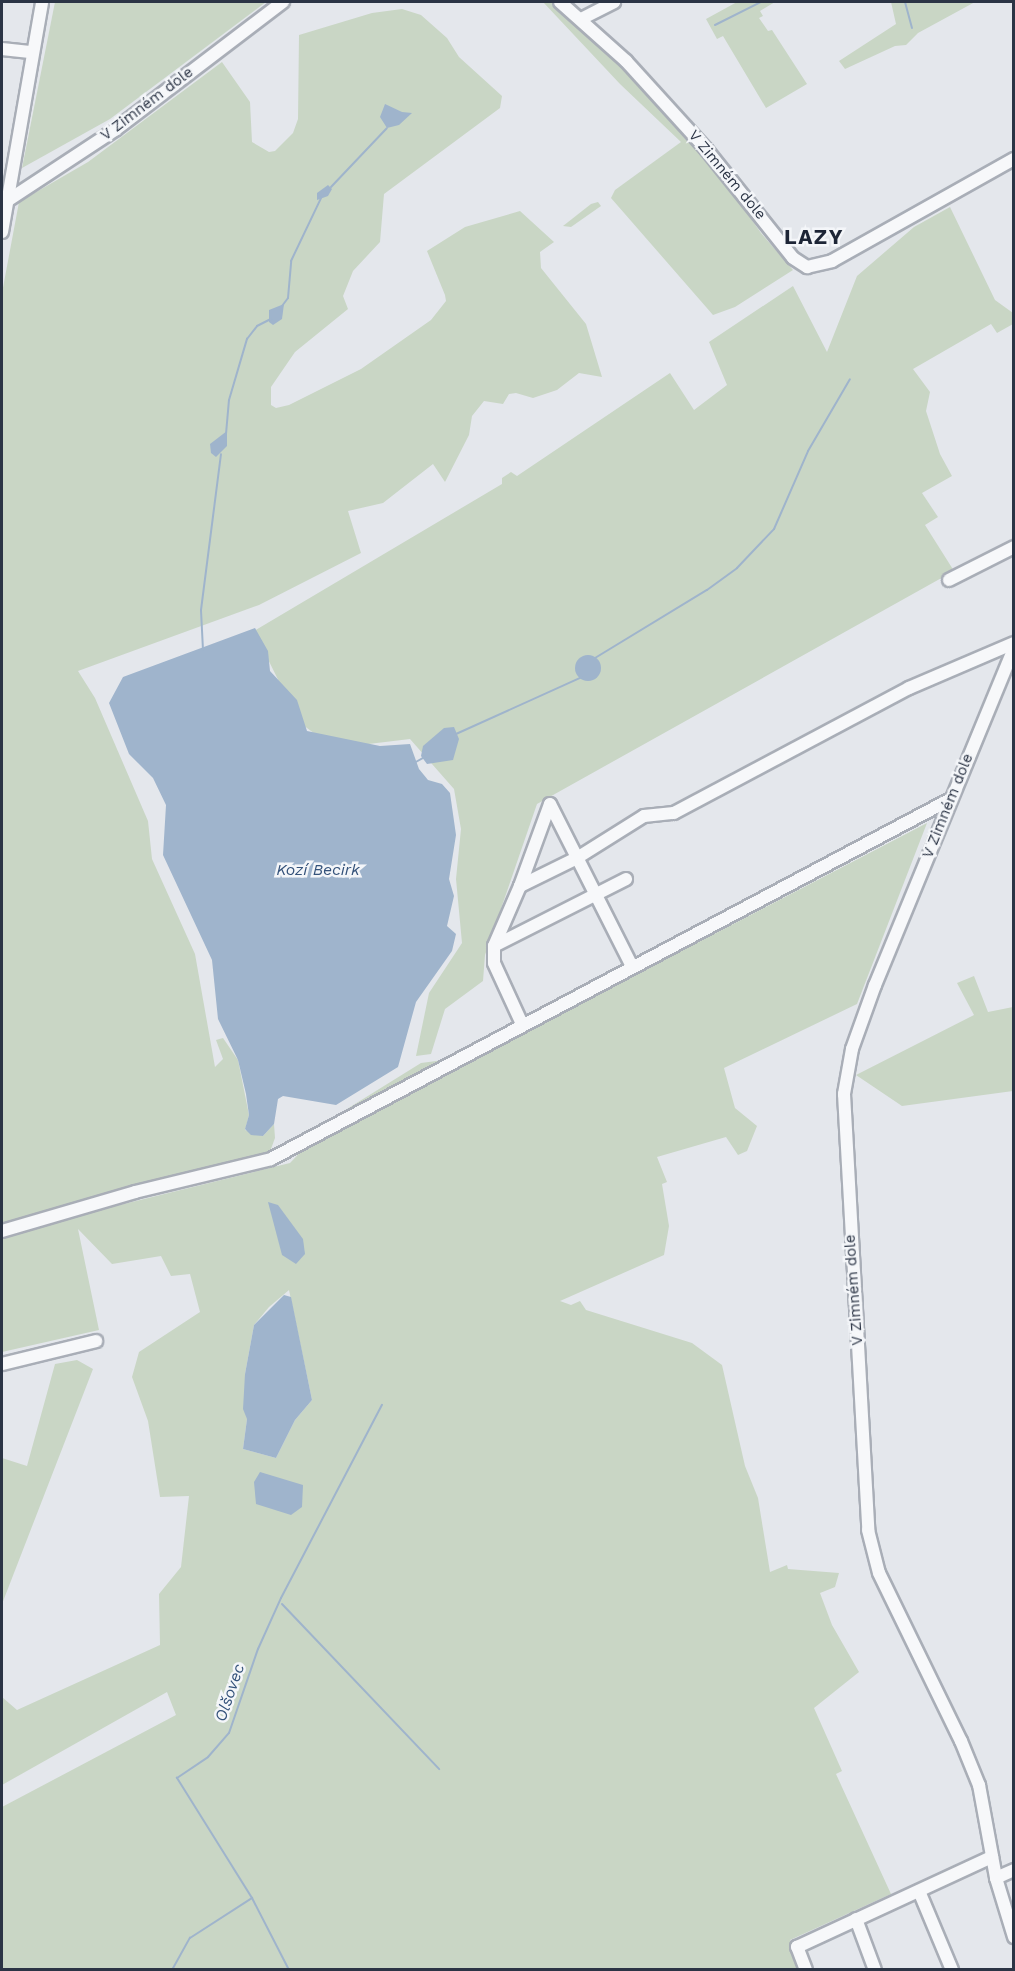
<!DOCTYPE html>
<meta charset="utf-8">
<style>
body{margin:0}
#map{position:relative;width:1015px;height:1971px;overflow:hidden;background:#e4e7ec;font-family:"Work Sans",sans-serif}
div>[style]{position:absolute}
.green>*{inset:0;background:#c9d6c5}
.water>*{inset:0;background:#9fb4cc}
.round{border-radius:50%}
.stream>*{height:2px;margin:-1px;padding:0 1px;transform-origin:1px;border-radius:1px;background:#9fb4cc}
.roads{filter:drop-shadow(2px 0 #a9aeb7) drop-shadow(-2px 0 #a9aeb7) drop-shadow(0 2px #a9aeb7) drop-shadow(0 -2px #a9aeb7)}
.minor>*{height:12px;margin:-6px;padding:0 6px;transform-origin:6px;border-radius:6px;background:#f7f8fa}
span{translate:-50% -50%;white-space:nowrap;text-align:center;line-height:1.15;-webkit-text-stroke:5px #f4f6f9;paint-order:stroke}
.street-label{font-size:15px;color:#2b3445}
.water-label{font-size:16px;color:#34527a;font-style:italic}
.district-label{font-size:21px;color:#1d2536;font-weight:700;letter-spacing:1.5px}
.frame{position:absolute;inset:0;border:3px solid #2b3445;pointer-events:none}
</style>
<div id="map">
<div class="green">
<div style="clip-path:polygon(55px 2px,266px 2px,110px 119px,22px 168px)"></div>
<div style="clip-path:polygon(543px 2px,555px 2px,586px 25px,702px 150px,761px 233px,793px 270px,735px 307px,713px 315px,611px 198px,615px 190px,681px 142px,620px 84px)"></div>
<div style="clip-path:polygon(737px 2px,775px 2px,760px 11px,763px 16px,759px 18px,768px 31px,772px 30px,807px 84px,766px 108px,723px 36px,717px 39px,706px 19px)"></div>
<div style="clip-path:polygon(891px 2px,975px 2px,918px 33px,906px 45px,895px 46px,845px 69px,839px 61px,896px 24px)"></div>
<div style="clip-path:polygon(evenodd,402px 9px,421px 15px,447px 38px,459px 57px,502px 96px,500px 108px,384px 194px,380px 242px,353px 271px,343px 296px,348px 309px,295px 352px,271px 387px,271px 405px,276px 408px,289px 405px,361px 369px,431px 320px,446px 301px,445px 295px,427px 251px,465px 227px,520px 211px,554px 242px,540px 252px,541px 268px,586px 324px,602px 377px,579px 373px,557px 390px,533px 398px,516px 393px,509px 394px,503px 404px,484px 401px,472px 416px,469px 435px,445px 482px,433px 464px,383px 503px,348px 511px,361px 553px,259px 605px,78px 671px,95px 698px,148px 821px,152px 859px,195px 954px,215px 1067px,223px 1059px,216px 1040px,223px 1038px,238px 1060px,249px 1115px,245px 1130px,263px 1136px,274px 1124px,275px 1138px,268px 1157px,216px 1171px,142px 1182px,74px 1208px,75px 1216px,290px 1163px,334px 1117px,421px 1063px,482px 1055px,927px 823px,857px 1004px,724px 1068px,735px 1108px,757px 1126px,747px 1151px,738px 1155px,726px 1137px,657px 1157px,667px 1182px,662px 1184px,669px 1226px,664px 1255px,560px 1301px,571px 1305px,580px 1301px,586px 1310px,692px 1343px,722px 1365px,745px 1466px,758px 1498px,770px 1572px,787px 1565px,788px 1569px,839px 1573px,835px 1587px,820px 1593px,832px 1625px,859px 1672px,814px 1708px,842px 1771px,836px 1774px,891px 1894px,790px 1940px,798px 1969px,2px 1969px,2px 1807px,176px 1715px,167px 1692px,2px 1785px,2px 1697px,17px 1710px,160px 1645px,159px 1594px,181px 1567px,189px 1496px,160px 1497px,148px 1421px,132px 1377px,139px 1352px,200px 1312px,190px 1274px,171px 1276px,161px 1256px,112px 1264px,78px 1229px,99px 1330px,2px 1352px,2px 293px,19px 202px,88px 162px,222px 62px,250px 102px,252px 142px,269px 152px,275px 151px,293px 133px,298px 119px,299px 35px,372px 13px,402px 9px,289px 1290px,312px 1400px,295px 1420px,276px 1458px,243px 1449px,247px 1419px,245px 1374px,254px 1325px,269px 1307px,289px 1290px)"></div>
<div style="clip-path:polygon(591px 204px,598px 202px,601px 206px,571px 227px,563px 226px)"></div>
<div style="clip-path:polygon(950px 207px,995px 300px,1013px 313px,1013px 324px,997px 333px,991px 324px,913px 369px,930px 392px,926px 411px,940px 454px,952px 476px,922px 493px,938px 517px,925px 525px,954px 571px,537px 804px,485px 955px,483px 981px,445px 1009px,431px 1054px,416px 1056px,429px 993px,462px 943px,456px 879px,461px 829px,454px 789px,410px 739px,352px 746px,319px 737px,299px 722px,254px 631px,502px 484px,502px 478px,511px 472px,517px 476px,670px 373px,694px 410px,727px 385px,709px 342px,793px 286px,827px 352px,857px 276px,914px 227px)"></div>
<div style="clip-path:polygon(974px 976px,988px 1012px,1013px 1007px,1013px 1091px,902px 1106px,856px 1075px,974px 1015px,957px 983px)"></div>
<div style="clip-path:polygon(77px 1360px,93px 1369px,2px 1604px,2px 1458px,27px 1466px,55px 1364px)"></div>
</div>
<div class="water">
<div style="clip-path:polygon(385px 104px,402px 112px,412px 113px,399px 125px,387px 128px,380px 117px)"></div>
<div style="clip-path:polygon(328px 185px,332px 189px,328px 196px,317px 200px,317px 193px)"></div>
<div style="clip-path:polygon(284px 304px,282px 319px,273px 325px,269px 322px,269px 310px)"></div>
<div style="clip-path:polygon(227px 431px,227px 446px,216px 457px,211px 453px,210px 444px)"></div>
<div style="clip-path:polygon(255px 628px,268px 651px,270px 671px,297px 700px,307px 731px,380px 746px,410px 744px,419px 769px,428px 780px,442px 784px,450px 793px,456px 835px,449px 879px,454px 896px,447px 926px,456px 934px,452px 951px,416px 1002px,398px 1067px,336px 1105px,283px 1096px,278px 1099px,274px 1124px,263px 1136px,251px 1135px,245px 1129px,249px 1115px,246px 1094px,238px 1060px,218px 1019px,212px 960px,163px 855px,166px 805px,153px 778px,129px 754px,109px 703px,123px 677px)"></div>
<div class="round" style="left:575px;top:655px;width:26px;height:26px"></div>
<div style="clip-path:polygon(454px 727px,459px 739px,453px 760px,427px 764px,421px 756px,423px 746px,444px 728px)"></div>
<div style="clip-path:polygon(268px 1202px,278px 1205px,303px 1239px,305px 1254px,296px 1264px,282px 1255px)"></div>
<div style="clip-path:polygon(284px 1295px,291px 1297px,312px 1400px,295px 1420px,276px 1458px,243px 1449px,247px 1419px,243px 1409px,245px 1374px,254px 1325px)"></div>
<div style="clip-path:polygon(260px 1472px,303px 1485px,302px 1507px,291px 1515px,256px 1504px,254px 1482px)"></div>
</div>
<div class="stream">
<div style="left:905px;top:2px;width:27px;rotate:75deg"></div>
<div style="left:715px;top:25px;width:51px;rotate:-26.6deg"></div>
<div style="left:331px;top:187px;width:81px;rotate:-46.5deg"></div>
<div style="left:282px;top:306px;width:10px;rotate:-53deg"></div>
<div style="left:288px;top:298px;width:37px;rotate:-85deg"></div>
<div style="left:291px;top:261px;width:70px;rotate:-64.5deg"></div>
<div style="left:226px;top:434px;width:34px;rotate:-85deg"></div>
<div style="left:229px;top:400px;width:64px;rotate:-73.6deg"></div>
<div style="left:247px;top:339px;width:16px;rotate:-52deg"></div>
<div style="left:257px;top:326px;width:16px;rotate:-27deg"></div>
<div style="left:203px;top:650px;width:40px;rotate:-92.9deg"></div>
<div style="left:201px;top:610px;width:157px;rotate:-82.7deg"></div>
<div style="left:595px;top:658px;width:131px;rotate:-31.3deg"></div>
<div style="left:707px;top:590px;width:37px;rotate:-36deg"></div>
<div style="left:737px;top:568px;width:54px;rotate:-46.5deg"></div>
<div style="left:774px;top:529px;width:85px;rotate:-66.4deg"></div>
<div style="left:808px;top:451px;width:83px;rotate:-59.7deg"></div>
<div style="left:456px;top:734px;width:138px;rotate:-24.3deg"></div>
<div style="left:414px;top:763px;width:13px;rotate:-29deg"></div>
<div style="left:282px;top:1604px;width:228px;rotate:46.4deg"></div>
<div style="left:252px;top:1898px;width:81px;rotate:62.8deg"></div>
<div style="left:172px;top:1970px;width:37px;rotate:-61deg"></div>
<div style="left:190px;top:1938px;width:74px;rotate:-32.8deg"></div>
<div style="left:252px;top:1898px;width:142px;rotate:-122deg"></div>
<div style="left:177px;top:1778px;width:37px;rotate:-34deg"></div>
<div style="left:208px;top:1757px;width:32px;rotate:-49deg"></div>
<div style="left:229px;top:1733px;width:89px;rotate:-71deg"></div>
<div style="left:258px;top:1649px;width:56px;rotate:-65.7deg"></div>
<div style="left:281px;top:1598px;width:218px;rotate:-62.4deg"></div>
</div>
<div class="roads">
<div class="minor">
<div style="left:560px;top:2px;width:89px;rotate:41.8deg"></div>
<div style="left:626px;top:61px;width:119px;rotate:47.7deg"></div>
<div style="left:706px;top:149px;width:139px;rotate:51.4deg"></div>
<div style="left:793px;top:258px;width:17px;rotate:33deg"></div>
<div style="left:807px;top:267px;width:26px;rotate:-13deg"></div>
<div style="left:832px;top:261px;width:209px;rotate:-29.3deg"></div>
<div style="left:583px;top:18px;width:35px;rotate:-27deg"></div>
<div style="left:2px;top:49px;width:28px;rotate:6deg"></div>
<div style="left:7px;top:201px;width:131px;rotate:-33.4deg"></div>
<div style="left:116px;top:129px;width:210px;rotate:-37.3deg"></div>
<div style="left:2px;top:232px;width:233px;rotate:-80.1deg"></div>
<div style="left:949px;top:580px;width:73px;rotate:-26.9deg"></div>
<div style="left:1014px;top:648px;width:365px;rotate:112.4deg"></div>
<div style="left:875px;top:985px;width:68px;rotate:109.8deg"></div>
<div style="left:852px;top:1049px;width:46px;rotate:100.1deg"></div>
<div style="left:844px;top:1094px;width:437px;rotate:86.8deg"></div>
<div style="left:868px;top:1530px;width:44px;rotate:75.7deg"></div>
<div style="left:879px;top:1573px;width:187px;rotate:64deg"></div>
<div style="left:961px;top:1741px;width:48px;rotate:67.8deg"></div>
<div style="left:979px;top:1785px;width:95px;rotate:79.6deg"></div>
<div style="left:996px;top:1878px;width:62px;rotate:73deg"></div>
<div style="left:520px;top:886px;width:87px;rotate:-69.9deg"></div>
<div style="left:550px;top:804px;width:182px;rotate:63.2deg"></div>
<div style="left:494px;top:946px;width:148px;rotate:-26.9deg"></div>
<div style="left:522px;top:1024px;width:67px;rotate:-114.7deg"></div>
<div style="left:494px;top:963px;width:17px;rotate:-90deg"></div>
<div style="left:494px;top:946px;width:65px;rotate:-66.6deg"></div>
<div style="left:520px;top:886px;width:64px;rotate:-26.2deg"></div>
<div style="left:577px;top:858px;width:79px;rotate:-32.1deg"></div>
<div style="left:644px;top:816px;width:30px;rotate:-6deg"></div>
<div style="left:674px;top:813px;width:266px;rotate:-28deg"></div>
<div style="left:909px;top:688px;width:114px;rotate:-23.2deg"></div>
<div style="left:2px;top:1231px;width:139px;rotate:-16.3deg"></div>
<div style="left:135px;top:1192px;width:140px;rotate:-13.6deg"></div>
<div style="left:271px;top:1159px;width:769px;rotate:-27.9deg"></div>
<div style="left:2px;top:1364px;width:97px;rotate:-13.7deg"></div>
<div style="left:996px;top:1878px;width:20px;rotate:-24deg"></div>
<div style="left:919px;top:1891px;width:86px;rotate:67.3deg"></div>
<div style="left:856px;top:1919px;width:54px;rotate:69.6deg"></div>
<div style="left:806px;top:1970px;width:25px;rotate:-111deg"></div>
<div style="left:797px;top:1947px;width:215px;rotate:-24.8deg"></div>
</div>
</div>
<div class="street-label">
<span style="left:147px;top:104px;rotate:-37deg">V Zimném dole</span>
<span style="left:727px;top:175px;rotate:50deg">V Zimném dole</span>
<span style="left:948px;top:806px;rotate:-68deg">V Zimném dole</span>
<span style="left:854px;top:1290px;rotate:-94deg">V Zimném dole</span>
</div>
<div class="water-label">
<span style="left:318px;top:870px">Kozí Becirk</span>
<span style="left:230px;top:1693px;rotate:-71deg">Olšovec</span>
</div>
<div class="district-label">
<span style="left:814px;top:237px">LAZY</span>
</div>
<div class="frame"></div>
</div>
